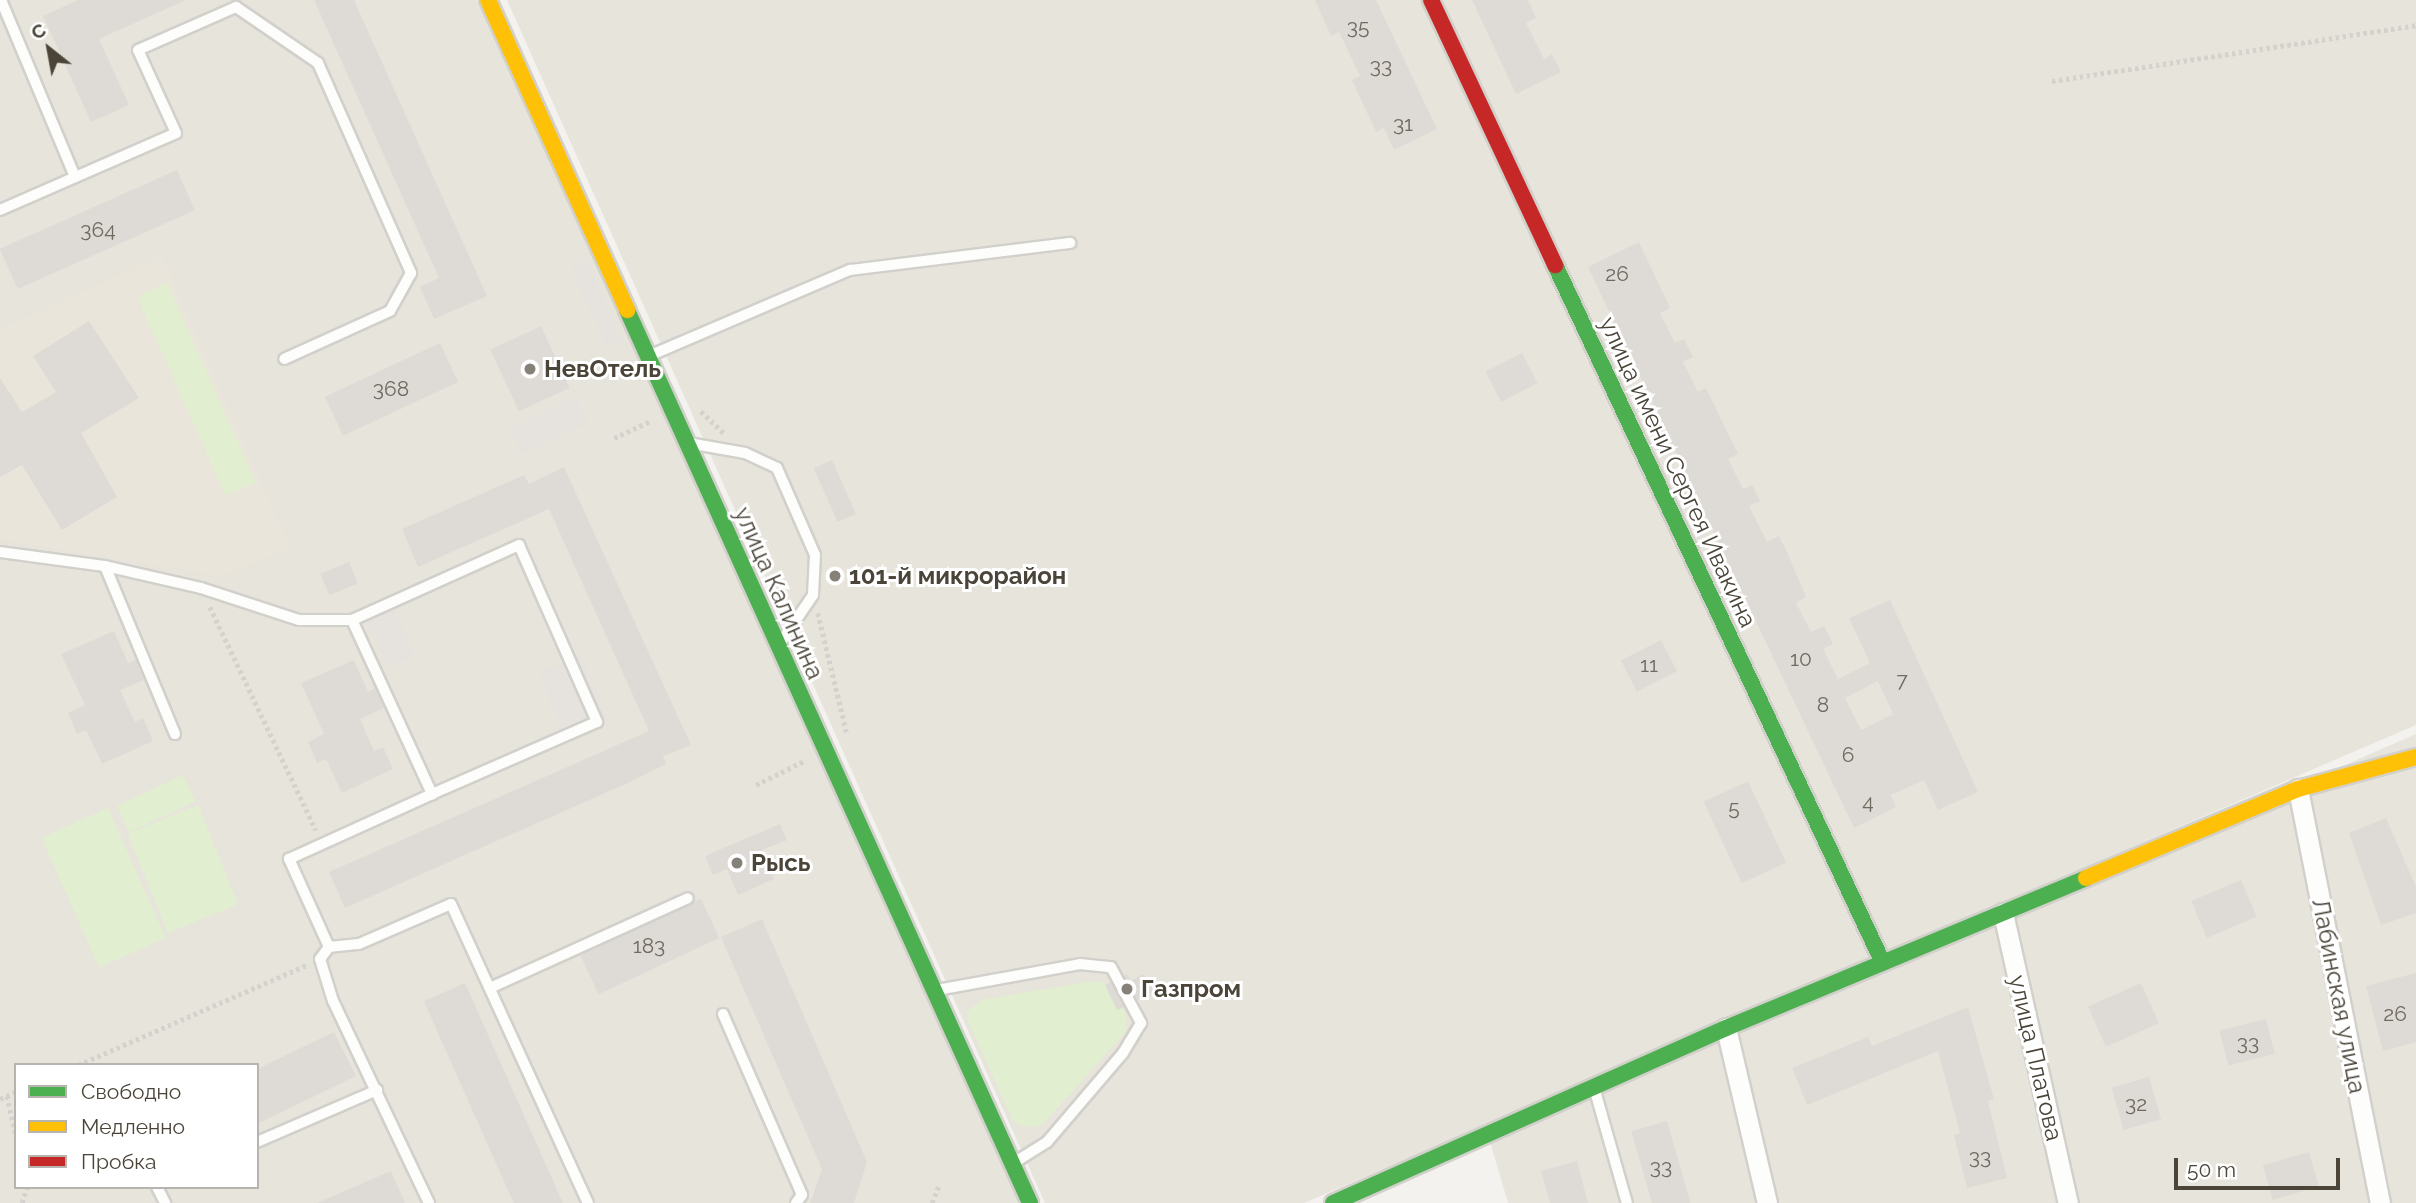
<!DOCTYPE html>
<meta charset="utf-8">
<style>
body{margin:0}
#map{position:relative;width:2416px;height:1203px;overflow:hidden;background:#f4f2ee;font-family:Raleway,sans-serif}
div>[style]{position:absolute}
.residential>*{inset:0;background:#e7e4dc}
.education>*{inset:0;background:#eae5da}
.green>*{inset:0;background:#e1eecf;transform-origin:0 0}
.parking>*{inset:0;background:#e6e3df;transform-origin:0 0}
.building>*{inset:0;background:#dedbd6;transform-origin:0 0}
.path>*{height:4.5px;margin-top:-2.25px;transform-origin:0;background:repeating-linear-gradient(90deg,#d3d2cc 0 3.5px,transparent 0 7px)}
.roads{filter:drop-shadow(2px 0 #d2d0cb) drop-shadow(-2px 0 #d2d0cb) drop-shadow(0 2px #d2d0cb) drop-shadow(0 -2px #d2d0cb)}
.lane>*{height:10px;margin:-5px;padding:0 5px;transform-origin:5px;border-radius:5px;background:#fdfdfc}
.street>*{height:19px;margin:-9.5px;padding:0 9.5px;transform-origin:9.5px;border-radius:9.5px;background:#fdfdfc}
.fast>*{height:16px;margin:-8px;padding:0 8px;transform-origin:8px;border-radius:8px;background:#4caf50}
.slow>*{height:16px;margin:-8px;padding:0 8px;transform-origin:8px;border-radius:8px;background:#ffc107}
.jam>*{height:16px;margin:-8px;padding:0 8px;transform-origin:8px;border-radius:8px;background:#c62828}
.dots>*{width:19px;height:19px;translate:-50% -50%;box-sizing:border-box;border:4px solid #fff;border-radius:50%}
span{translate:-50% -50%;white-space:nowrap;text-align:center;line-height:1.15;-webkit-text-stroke:6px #fff;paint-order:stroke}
.number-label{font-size:21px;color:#706a61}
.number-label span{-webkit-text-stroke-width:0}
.poi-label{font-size:24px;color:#4b4439;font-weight:700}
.left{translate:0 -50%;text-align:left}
.street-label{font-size:24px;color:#4b4439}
.legend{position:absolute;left:14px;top:1063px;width:245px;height:126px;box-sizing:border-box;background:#fff;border:2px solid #b7b4b0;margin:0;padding:9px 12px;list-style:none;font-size:21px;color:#4b4439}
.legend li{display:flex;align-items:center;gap:14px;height:35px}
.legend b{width:35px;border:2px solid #b7b4b0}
.north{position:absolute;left:14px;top:14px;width:70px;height:70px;-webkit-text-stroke:5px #fff;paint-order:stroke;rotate:329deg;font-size:19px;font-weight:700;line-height:28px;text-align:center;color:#4b4439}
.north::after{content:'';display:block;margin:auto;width:24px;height:32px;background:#4b4439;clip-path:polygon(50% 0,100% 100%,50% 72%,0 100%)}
.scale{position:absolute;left:2174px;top:1158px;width:166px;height:32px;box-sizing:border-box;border:4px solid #4b4439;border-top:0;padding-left:9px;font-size:21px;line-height:24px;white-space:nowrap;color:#4b4439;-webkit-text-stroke:5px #fff;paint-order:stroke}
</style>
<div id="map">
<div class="residential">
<div style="clip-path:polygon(evenodd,0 0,476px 0,1019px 1203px,0 1203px,0 0,16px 1065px,257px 1065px,257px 1187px,16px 1187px,16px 1065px)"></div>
<div style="clip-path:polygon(507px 0,2416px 0,2416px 725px,1304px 1203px,1045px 1203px)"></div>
<div style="clip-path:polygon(2416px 734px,2416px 1203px,1508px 1203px,1489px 1138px)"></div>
</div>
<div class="education">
<div style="clip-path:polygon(162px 256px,290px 548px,222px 576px,0 539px,0 329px)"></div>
</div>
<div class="green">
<div style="left:167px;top:283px;width:218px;height:33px;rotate:66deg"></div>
<div style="left:183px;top:775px;width:29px;height:73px;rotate:65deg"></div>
<div style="left:198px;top:805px;width:107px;height:76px;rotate:68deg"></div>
<div style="left:108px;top:808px;width:142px;height:73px;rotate:66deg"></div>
<div style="clip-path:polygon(1094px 981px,1108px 984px,1127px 1016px,1125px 1033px,1041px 1126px,1021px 1126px,1013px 1121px,967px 1019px,968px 1011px,981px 1000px)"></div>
</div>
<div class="parking">
<div style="clip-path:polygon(585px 256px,624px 345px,605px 344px,571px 269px)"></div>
<div style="left:576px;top:397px;width:29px;height:73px;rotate:65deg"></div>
<div style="left:389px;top:600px;width:61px;height:29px;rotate:65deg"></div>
<div style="left:582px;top:655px;width:71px;height:46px;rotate:69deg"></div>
</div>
<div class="building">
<div style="clip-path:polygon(78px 0,186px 0,99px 39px,129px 105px,91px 122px,43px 16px)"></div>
<div style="clip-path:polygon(314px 0,354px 0,487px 296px,434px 319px,420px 287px,439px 278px)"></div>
<div style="clip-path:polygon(1315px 0,1376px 0,1437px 129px,1394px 150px,1384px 128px,1376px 132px,1352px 80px,1360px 76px,1339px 32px,1331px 36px)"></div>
<div style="clip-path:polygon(1472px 0,1528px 0,1536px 18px,1526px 23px,1544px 59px,1552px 54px,1561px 72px,1516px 94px)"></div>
<div style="left:177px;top:170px;width:44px;height:194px;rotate:66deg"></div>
<div style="clip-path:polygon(evenodd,1639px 242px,1670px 308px,1660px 313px,1675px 343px,1684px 339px,1693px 357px,1683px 362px,1698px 392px,1706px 388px,1738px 454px,1728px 459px,1743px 489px,1752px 485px,1760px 501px,1749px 506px,1767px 542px,1779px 536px,1787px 552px,1806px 597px,1796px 603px,1811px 632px,1824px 626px,1833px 644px,1823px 649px,1838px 679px,1870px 663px,1849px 618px,1890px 600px,1978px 792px,1938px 810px,1924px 780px,1891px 795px,1896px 807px,1854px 828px,1588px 267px,1639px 242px,1878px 681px,1893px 714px,1861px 730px,1845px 698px,1878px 681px)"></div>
<div style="clip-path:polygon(89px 321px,139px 398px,81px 433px,117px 497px,62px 530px,22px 465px,0 477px,0 378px,22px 412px,56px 392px,33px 356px)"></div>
<div style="left:541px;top:326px;width:68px;height:56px;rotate:65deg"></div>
<div style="left:440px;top:343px;width:43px;height:127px;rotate:65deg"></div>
<div style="left:1522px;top:353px;width:34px;height:41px;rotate:63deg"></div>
<div style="left:832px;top:460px;width:59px;height:20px;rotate:66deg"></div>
<div style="clip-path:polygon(564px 467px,691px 745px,663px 756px,666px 764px,630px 782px,345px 908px,329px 872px,649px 731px,549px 509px,418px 567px,402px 529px,524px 475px,529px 484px)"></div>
<div style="left:349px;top:562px;width:23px;height:31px;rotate:67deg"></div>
<div style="clip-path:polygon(114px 631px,128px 663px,136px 660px,144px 680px,120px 690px,135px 722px,143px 718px,153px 741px,102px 764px,86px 730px,77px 734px,68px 713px,85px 705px,61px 654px)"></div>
<div style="left:1661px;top:640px;width:35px;height:45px;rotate:63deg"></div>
<div style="clip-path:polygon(354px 660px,368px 692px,375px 688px,384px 708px,360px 719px,374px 751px,383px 747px,393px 769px,342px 793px,326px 759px,317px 763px,308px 742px,324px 734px,301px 683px)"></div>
<div style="left:1748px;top:781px;width:90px;height:49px;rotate:65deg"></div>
<div style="clip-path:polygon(2386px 818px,2416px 887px,2416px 913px,2381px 925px,2349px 833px)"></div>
<div style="clip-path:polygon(780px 824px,787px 840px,762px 850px,774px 879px,738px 895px,727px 869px,713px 875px,705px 856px)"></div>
<div style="left:2241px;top:880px;width:40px;height:54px;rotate:67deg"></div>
<div style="left:701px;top:899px;width:43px;height:133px;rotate:65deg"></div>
<div style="clip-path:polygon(762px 919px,867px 1162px,854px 1203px,810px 1203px,822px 1169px,721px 937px)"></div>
<div style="clip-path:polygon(2416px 973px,2416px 1042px,2383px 1051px,2366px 986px)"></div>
<div style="clip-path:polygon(1127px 974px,1131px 981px,1143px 974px,1154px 992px,1137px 1000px,1124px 976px)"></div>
<div style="left:1111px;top:982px;width:28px;height:7px;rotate:63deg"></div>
<div style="left:465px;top:983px;width:241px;height:45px;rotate:66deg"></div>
<div style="left:2141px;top:983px;width:44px;height:58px;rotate:66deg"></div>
<div style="clip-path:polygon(1968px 1007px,1994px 1099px,1988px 1101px,2007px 1178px,1967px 1188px,1954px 1135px,1960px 1133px,1938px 1051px,1807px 1105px,1792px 1068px,1868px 1037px,1872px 1046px)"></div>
<div style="left:2266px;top:1019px;width:36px;height:48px;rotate:76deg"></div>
<div style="clip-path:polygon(334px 1032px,356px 1076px,257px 1124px,257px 1069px)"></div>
<div style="left:2149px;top:1077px;width:44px;height:39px;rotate:74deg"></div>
<div style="left:1667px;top:1121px;width:85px;height:37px;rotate:74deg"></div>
<div style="left:2309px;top:1152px;width:36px;height:48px;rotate:74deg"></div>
<div style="clip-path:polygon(1577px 1161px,1588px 1203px,1550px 1203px,1541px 1171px)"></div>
<div style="clip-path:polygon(391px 1171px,405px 1203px,317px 1203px)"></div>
</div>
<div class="path">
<div style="left:2052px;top:81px;width:368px;rotate:-8.7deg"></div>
<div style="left:701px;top:411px;width:33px;rotate:44deg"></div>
<div style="left:614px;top:438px;width:41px;rotate:-24.7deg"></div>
<div style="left:210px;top:607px;width:247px;rotate:64.6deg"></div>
<div style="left:818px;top:613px;width:124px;rotate:76.5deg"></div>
<div style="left:756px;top:785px;width:56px;rotate:-26.6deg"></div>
<div style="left:78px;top:1065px;width:250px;rotate:-23.6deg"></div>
<div style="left:7px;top:1096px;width:40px;rotate:77deg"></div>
<div style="left:0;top:1099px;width:17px;rotate:-24deg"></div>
<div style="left:22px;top:1203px;width:17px;rotate:-73deg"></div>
<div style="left:932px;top:1203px;width:19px;rotate:-69deg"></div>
</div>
<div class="roads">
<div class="lane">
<div style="left:1px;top:0;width:192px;rotate:67.3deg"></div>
<div style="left:0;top:210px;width:192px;rotate:-23.6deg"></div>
<div style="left:176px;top:133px;width:91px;rotate:-114.6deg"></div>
<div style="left:138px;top:50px;width:107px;rotate:-23.7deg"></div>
<div style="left:236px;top:7px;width:99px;rotate:34.3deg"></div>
<div style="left:318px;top:63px;width:230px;rotate:66.1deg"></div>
<div style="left:411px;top:273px;width:43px;rotate:118.9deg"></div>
<div style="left:390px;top:311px;width:116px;rotate:155.6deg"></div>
<div style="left:649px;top:356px;width:219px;rotate:-23.2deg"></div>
<div style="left:850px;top:270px;width:222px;rotate:-7deg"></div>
<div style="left:694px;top:444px;width:52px;rotate:10deg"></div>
<div style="left:745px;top:453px;width:35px;rotate:25deg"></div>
<div style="left:777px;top:468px;width:95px;rotate:66.4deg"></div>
<div style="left:815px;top:555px;width:40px;rotate:92.9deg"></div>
<div style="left:813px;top:595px;width:57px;rotate:124.2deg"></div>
<div style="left:0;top:552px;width:106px;rotate:7.6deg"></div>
<div style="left:105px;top:566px;width:182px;rotate:67.4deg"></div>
<div style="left:105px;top:566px;width:98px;rotate:12.9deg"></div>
<div style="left:201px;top:588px;width:103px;rotate:18.1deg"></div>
<div style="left:299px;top:620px;width:53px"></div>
<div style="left:352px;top:620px;width:192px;rotate:65.3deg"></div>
<div style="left:432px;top:794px;width:180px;rotate:-23.6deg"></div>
<div style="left:597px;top:722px;width:193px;rotate:-113.8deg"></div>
<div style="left:519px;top:545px;width:183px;rotate:155.8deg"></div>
<div style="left:329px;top:947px;width:97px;rotate:-114.4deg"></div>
<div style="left:289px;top:859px;width:157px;rotate:-24.4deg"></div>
<div style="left:490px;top:988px;width:217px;rotate:-24.4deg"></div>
<div style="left:937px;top:990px;width:145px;rotate:-10.3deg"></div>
<div style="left:1080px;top:964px;width:31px;rotate:6deg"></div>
<div style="left:1111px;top:967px;width:64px;rotate:61.8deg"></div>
<div style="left:1141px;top:1023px;width:35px;rotate:121deg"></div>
<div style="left:1123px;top:1053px;width:117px;rotate:130.5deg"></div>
<div style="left:1047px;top:1142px;width:39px;rotate:148deg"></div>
<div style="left:723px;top:1014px;width:197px;rotate:66.4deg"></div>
<div style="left:802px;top:1195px;width:10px;rotate:127deg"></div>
<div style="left:1595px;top:1091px;width:116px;rotate:74.1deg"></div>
<div style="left:257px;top:1142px;width:131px;rotate:-23.4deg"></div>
<div style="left:157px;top:1187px;width:18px;rotate:63deg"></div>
<div style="left:429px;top:1203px;width:224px;rotate:-115.4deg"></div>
<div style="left:333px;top:1001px;width:44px;rotate:-107.2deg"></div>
<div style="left:320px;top:959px;width:15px;rotate:-53deg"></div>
<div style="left:329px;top:947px;width:30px;rotate:-6deg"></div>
<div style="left:359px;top:944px;width:100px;rotate:-23.5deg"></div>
<div style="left:451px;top:904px;width:329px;rotate:65.4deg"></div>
</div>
<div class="street">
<div style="left:2298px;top:789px;width:422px;rotate:78.8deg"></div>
<div style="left:2003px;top:913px;width:297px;rotate:77.4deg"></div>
<div style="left:1726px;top:1028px;width:180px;rotate:76.8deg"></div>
</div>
<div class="fast">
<div style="left:1555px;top:265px;width:771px;rotate:64.83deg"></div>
<div style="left:627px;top:310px;width:980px;rotate:65.71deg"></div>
<div style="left:1333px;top:1203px;width:430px;rotate:-24deg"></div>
<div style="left:1726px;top:1028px;width:390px;rotate:-22.6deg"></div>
</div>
<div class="slow">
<div style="left:488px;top:0;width:340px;rotate:65.8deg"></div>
<div style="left:2086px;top:878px;width:230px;rotate:-22.8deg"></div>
<div style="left:2298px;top:789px;width:122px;rotate:-15.2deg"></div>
</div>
<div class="jam">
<div style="left:1431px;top:0;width:293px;rotate:64.9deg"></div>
</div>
</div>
<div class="dots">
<div style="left:530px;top:369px;background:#868178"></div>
<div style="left:835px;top:576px;background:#868178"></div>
<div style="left:737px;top:863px;background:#868178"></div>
<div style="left:1127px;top:989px;background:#868178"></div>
</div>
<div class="number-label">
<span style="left:1358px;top:27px">35</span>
<span style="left:1381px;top:66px">33</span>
<span style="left:1403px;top:124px">31</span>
<span style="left:98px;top:230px">364</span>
<span style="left:1617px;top:274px">26</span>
<span style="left:391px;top:389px">368</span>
<span style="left:1801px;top:659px">10</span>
<span style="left:1649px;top:665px">11</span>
<span style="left:1902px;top:680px">7</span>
<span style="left:1823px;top:705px">8</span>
<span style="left:1848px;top:755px">6</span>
<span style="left:1868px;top:802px">4</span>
<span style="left:1734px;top:808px">5</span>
<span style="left:649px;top:946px">183</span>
<span style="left:2395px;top:1014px">26</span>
<span style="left:2248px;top:1043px">33</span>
<span style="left:2136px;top:1104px">32</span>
<span style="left:1980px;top:1157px">33</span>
<span style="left:1661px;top:1167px">33</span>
</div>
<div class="poi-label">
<span class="left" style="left:544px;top:369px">НевОтель</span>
<span class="left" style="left:849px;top:576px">101-й микрорайон</span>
<span class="left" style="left:751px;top:863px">Рысь</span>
<span class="left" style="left:1141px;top:989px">Газпром</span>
</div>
<div class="street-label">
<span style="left:1678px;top:472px;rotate:65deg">улица имени Сергея Ивакина</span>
<span style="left:779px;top:593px;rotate:66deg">улица Калинина</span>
<span style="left:2339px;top:996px;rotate:79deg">Лабинская улица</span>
<span style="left:2036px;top:1058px;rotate:77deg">улица Платова</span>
</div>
<ul class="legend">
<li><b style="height:9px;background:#4caf50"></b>Свободно</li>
<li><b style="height:9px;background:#ffc107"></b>Медленно</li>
<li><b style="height:9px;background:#c62828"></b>Пробка</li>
</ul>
<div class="north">С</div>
<div class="scale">50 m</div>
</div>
